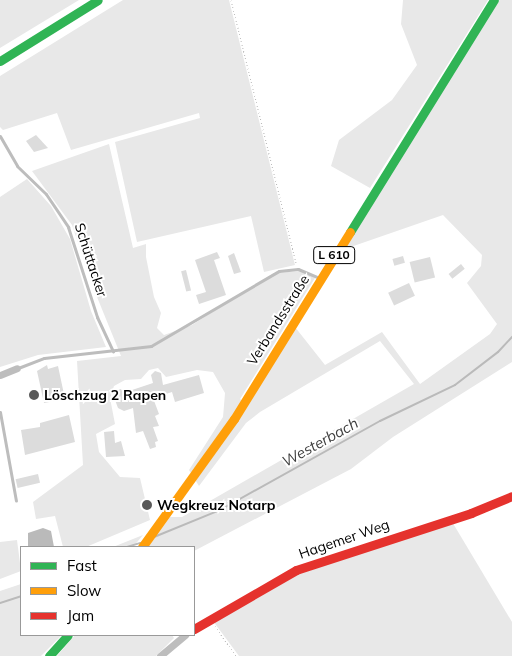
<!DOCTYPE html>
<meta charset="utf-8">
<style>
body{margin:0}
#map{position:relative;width:512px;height:656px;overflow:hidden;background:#fff;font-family:Mulish,sans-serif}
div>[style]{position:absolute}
.green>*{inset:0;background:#e8e8e8}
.water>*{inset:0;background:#bababa}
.stream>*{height:2px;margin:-1px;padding:0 1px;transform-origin:1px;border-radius:1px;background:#bababa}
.building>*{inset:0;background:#dcdcdc;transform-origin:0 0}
.path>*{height:1px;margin-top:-0.5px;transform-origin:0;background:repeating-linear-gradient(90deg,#b8b8b8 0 1px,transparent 0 3.5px)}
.lane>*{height:3px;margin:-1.5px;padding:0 1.5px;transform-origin:1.5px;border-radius:1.5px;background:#bdbdbd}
.street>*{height:7px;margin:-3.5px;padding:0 3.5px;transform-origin:3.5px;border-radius:3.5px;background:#bdbdbd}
.fast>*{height:9px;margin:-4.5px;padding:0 4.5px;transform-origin:4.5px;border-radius:4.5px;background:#30b455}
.slow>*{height:9px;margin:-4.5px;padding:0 4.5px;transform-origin:4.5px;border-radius:4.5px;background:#ff9f0a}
.jam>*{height:9px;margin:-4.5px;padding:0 4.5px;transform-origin:4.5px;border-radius:4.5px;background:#e5322d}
.dots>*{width:14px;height:14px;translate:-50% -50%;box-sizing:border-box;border:2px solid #fff;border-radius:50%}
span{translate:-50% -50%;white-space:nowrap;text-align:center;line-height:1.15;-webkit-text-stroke:4px #fff;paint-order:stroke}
.shield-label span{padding:1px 4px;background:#fff;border:1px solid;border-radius:4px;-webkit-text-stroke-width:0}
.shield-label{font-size:12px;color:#000;font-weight:700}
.street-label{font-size:14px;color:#000}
.poi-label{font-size:14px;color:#000;font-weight:700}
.left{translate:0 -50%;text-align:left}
.water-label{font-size:15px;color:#3e3e3e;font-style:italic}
.legend{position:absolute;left:20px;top:546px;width:175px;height:90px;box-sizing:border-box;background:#fff;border:1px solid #999;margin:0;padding:6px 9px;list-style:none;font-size:15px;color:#000}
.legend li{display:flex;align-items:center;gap:10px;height:25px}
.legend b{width:25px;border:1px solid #999}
</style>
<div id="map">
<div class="green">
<div style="clip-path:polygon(0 0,79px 0,0 48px)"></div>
<div style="clip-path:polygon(123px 0,229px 0,295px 265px,264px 272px,251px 216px,137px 242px,115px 142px,200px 118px,199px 113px,71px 150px,57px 113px,3px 130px,0 127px,0 76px)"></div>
<div style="clip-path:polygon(403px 0,488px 0,370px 188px,331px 166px,339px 140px,392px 100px,417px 65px,401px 24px)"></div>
<div style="clip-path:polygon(499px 0,512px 0,512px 362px,393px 437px,351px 469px,194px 551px,194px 547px,148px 547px,170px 517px,182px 517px,414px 384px,380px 341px,260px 412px,246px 423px,199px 486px,189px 470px,223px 417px,225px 393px,213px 372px,197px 370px,166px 377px,158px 368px,149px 370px,141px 379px,125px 380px,114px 386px,110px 398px,115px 424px,96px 434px,99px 452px,120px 477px,140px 478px,150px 520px,86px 547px,63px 547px,55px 516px,36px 519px,33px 502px,83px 465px,77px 361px,121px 356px,95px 292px,72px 225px,32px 171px,109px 144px,133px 248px,146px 244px,146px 257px,154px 297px,161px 313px,157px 328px,164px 335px,192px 325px,274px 273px,302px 271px,315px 278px,240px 399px,246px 404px,295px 327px,325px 365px,382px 332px,420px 384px,490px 334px,497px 324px,467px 283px,481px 266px,482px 255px,443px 215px,342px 250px)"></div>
<div style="clip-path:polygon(27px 179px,51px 206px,70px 239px,91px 311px,106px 347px,38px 355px,0 367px,0 197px)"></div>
<div style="clip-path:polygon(451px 520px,512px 622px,512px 656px,239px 656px,213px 621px,297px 572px)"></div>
<div style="clip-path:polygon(143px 535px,133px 547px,113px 547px)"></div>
<div style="clip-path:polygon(17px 540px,21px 571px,0 579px,0 542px)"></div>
<div style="clip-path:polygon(21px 584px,21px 635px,62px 635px,41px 656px,0 656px,0 591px)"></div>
<div style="clip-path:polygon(75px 635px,172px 635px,174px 638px,156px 656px,57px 656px)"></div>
</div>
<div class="water">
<div style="clip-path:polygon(43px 528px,51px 531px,54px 547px,28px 547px,28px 533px)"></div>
</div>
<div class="stream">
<div style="left:154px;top:537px;width:71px;rotate:-22.2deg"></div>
<div style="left:220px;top:510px;width:183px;rotate:-29.1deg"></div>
<div style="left:380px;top:421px;width:83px;rotate:-25.6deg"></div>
<div style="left:455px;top:385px;width:54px;rotate:-37.5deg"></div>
<div style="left:498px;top:352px;width:21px;rotate:-47deg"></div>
<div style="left:127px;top:547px;width:14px;rotate:-17deg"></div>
<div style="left:0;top:603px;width:22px;rotate:-18deg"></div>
</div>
<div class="building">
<div style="clip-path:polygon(36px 135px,48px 148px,34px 152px,26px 141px)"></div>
<div style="clip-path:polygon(217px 252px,220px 258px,214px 260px,226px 295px,199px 304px,196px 295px,206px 292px,195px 260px)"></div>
<div style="clip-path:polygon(234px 253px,241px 272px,234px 274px,228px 256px)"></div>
<div style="left:403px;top:256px;width:7px;height:11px;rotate:74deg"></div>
<div style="left:430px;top:257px;width:21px;height:21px;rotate:76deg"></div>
<div style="left:461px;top:264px;width:6px;height:16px;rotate:51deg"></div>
<div style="left:186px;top:270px;width:21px;height:5px;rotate:76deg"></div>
<div style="left:409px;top:283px;width:14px;height:23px;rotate:65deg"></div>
<div style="clip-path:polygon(47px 365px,48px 369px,58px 366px,65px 399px,44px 403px,37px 371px)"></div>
<div style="clip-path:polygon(155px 371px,161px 373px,163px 385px,199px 375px,204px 393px,175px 402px,172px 392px,153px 398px,159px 414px,155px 416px,159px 426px,153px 427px,158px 441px,155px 442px,156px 447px,150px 449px,143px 431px,136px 433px,133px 408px,124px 411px,118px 408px,112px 392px,121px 389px,123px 393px,153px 383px,151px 375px)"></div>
<div style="clip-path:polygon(69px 415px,75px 442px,25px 455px,21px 430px,40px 427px,40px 423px)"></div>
<div style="clip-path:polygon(114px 431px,115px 443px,121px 441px,125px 456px,106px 457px,104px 432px)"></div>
<div style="left:38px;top:474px;width:9px;height:23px;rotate:77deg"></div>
</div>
<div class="path">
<div style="left:231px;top:0;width:271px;rotate:76.1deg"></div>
<div style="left:215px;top:626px;width:37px;rotate:55deg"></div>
</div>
<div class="lane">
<div style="left:0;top:136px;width:34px;rotate:60deg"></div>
<div style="left:17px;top:166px;width:40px;rotate:44deg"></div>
<div style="left:46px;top:194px;width:40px;rotate:56deg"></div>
<div style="left:68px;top:227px;width:95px;rotate:72.1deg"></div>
<div style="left:97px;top:317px;width:38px;rotate:65deg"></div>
<div style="left:18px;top:368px;width:28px;rotate:-21deg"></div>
<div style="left:44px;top:358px;width:108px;rotate:-6.4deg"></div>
<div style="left:151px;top:346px;width:148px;rotate:-30.4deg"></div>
<div style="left:279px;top:271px;width:19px;rotate:-6deg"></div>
<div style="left:298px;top:269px;width:23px;rotate:23deg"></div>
<div style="left:0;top:412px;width:90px;rotate:79.8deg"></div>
</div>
<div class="street">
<div style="left:0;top:375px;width:18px;rotate:-22deg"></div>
<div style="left:160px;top:656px;width:33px;rotate:-40deg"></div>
</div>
<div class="fast">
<div style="left:0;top:61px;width:115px;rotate:-31.9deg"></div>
<div style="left:350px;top:232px;width:273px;rotate:-58.2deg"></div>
<div style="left:49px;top:656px;width:28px;rotate:-48deg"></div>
</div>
<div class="slow">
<div style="left:142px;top:547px;width:158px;rotate:-54.3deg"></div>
<div style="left:234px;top:419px;width:220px;rotate:-58.2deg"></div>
</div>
<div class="jam">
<div style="left:194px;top:629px;width:118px;rotate:-30deg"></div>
<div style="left:296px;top:570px;width:184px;rotate:-18deg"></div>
<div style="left:471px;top:513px;width:44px;rotate:-22.5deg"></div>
</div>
<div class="dots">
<div style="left:34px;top:395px;background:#595959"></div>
<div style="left:147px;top:505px;background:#595959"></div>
</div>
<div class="shield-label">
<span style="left:334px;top:255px">L 610</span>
</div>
<div class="street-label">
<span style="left:91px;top:260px;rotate:72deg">Schüttacker</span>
<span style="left:278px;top:320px;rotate:-58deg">Verbandsstraße</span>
<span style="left:344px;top:539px;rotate:-19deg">Hagemer Weg</span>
</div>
<div class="poi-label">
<span class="left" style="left:44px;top:395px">Löschzug 2 Rapen</span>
<span class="left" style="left:157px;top:505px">Wegkreuz Notarp</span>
</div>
<div class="water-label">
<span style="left:320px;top:442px;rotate:-29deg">Westerbach</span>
</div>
<ul class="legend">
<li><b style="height:6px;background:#30b455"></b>Fast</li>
<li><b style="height:6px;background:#ff9f0a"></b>Slow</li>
<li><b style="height:6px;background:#e5322d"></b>Jam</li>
</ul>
</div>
